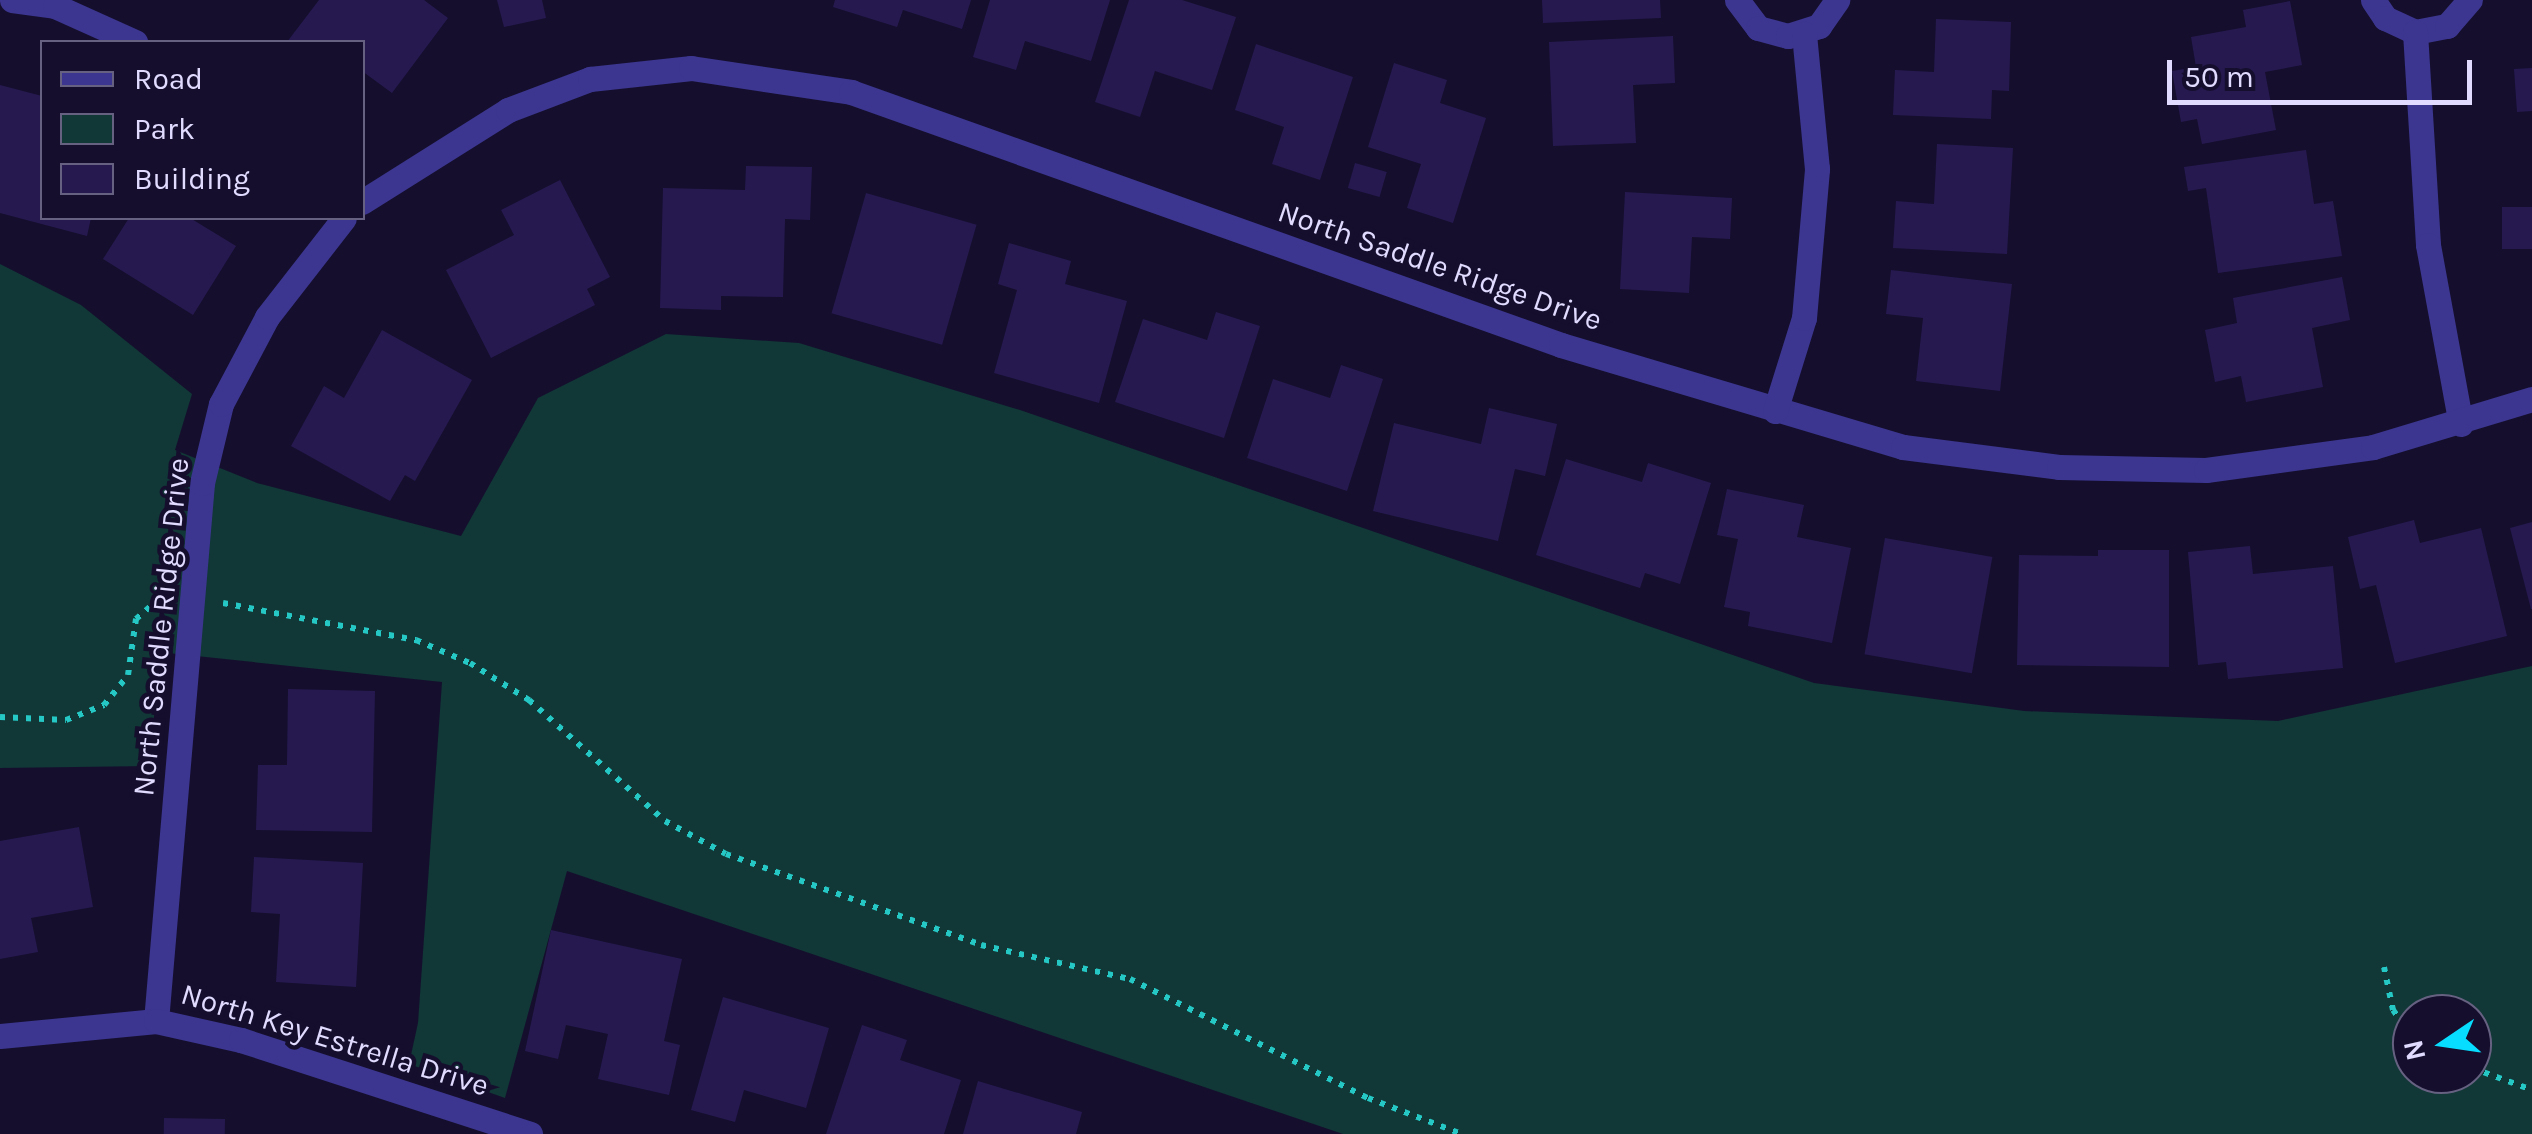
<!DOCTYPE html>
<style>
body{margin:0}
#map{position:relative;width:2532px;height:1134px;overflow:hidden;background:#150f2d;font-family:Karla,sans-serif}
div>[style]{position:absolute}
.green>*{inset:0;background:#113737}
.building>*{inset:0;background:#261950;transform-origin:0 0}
.path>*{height:6px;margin-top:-3px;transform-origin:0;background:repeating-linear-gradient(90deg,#25c8c4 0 5px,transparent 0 13px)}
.minor>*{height:25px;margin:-12.5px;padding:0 12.5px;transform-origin:12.5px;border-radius:12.5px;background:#3c3690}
span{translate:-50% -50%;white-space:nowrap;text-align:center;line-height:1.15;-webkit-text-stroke:9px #150f2d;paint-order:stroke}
.street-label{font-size:30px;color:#e0dbff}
.legend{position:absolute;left:40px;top:40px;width:325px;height:180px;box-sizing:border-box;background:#150f2d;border:2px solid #666181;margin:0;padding:12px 18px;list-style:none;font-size:30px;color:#e0dbff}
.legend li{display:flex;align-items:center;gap:20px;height:50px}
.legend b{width:50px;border:2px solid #666181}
.north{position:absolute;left:2392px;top:994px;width:100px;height:100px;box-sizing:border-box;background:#150f2d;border:2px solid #666181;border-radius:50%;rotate:257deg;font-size:28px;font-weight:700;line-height:40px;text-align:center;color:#e0dbff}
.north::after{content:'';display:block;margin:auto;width:35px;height:45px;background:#07deff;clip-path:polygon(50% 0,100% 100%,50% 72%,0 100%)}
.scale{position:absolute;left:2167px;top:60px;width:305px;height:45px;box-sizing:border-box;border:5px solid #e0dbff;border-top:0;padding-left:12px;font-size:30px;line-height:35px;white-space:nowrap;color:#e0dbff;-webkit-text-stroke:8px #150f2d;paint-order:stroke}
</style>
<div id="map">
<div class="green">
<div style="clip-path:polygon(evenodd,0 264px,81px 305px,192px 394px,175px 450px,257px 483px,461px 536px,538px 398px,666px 334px,799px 343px,1020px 410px,1814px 683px,2024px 711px,2278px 721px,2532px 666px,2532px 1134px,1343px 1134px,567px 871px,505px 1098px,409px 1064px,418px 1023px,442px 682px,158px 652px,151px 766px,0 768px,0 264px,2412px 1014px,2472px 1014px,2472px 1074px,2412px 1074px,2412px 1014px)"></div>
</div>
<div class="building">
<div style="clip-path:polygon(319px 0,424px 0,448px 18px,392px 93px,362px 71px,362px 42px,287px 42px)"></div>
<div style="clip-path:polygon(497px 0,542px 0,546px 18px,504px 27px)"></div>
<div style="clip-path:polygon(835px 0,971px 0,962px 29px,903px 10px,897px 27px,833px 7px)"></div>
<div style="clip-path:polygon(990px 0,1110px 0,1091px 61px,1025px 41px,1016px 70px,973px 57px)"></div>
<div style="clip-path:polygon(1129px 0,1182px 0,1236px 17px,1212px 90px,1155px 71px,1140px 117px,1095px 102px)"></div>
<div style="clip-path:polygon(1542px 0,1660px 0,1661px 18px,1543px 23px)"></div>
<div style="clip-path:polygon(2290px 1px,2302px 65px,2265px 72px,2276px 130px,2202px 144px,2197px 119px,2181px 122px,2172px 71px,2196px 67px,2191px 37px,2246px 27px,2243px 10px)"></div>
<div style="clip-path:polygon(1936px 19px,2011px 22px,2009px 91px,1992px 90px,1991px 119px,1893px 115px,1895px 70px,1934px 72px)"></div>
<div style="clip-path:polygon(1673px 36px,1675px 83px,1633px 85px,1636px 143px,1553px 146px,1549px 42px)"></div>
<div style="clip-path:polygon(1256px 44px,1353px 77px,1320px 180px,1272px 164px,1284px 127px,1235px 110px)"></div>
<div style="clip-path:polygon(1394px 63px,1447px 80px,1440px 103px,1486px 118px,1453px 223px,1407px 208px,1421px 164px,1368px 147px)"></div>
<div style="clip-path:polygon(2532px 68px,2532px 111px,2517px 112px,2514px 69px)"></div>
<div style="clip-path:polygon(0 85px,42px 96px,42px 218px,91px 218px,87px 236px,0 213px)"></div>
<div style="clip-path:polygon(1937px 144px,2013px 148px,2007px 254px,1893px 248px,1896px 201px,1934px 204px)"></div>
<div style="clip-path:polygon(2306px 150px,2314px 204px,2333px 201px,2342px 256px,2218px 273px,2206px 188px,2188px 191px,2184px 167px)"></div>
<div style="left:1355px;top:163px;width:33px;height:26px;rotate:16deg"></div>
<div style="clip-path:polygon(746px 166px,812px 167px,810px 220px,785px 219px,783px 297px,721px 296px,721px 310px,660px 308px,663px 188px,745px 190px)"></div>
<div style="clip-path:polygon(560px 180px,610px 277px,587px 289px,595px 305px,491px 358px,446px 270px,514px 235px,501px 210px)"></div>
<div style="clip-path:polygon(1625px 192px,1732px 198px,1730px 239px,1692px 237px,1689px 293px,1620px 289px)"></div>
<div style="left:866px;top:193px;width:115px;height:125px;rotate:16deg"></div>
<div style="left:2532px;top:207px;width:42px;height:30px;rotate:90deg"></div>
<div style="clip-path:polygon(129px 218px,190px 218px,236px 246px,193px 315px,103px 259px)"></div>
<div style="clip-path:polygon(1009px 243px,1071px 261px,1065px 284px,1127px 301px,1099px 403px,994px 373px,1017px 290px,998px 284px)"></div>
<div style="clip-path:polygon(1891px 270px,2012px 284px,2000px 391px,1916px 381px,1923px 318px,1886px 314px)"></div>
<div style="clip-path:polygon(2342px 277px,2350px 320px,2312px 328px,2323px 387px,2246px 402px,2241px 376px,2215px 382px,2205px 330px,2237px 323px,2233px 298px)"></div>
<div style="clip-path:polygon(1216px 312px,1260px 326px,1224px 438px,1115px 402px,1143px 319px,1207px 340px)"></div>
<div style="clip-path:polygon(382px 330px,472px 380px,415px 481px,405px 475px,390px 501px,291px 446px,324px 386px,344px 398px)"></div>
<div style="clip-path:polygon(1341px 365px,1383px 379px,1347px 491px,1247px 458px,1273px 379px,1330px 398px)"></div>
<div style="clip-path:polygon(1489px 408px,1557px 424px,1545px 476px,1515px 469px,1498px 541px,1373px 511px,1394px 423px,1481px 444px)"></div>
<div style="clip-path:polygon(1566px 459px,1642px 482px,1648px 463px,1711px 483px,1680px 584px,1645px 573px,1640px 588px,1536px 555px)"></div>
<div style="clip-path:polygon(1727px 489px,1804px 505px,1797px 537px,1851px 548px,1832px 643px,1748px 626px,1750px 612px,1724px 607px,1738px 539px,1717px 535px)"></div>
<div style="clip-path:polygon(2414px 520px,2420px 543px,2481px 528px,2507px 636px,2395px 663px,2376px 585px,2360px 589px,2348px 537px)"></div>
<div style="clip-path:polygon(2532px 522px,2532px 609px,2531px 609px,2510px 528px)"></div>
<div style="left:1885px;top:538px;width:109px;height:118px;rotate:10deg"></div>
<div style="clip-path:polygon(2250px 546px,2253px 574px,2333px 566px,2343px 668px,2228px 679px,2226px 662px,2198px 665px,2188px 552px)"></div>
<div style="clip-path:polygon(2098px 550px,2169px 550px,2169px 667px,2017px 665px,2019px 555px,2098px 556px)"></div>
<div style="clip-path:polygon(288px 689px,375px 691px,372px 832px,256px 830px,258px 765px,287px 765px)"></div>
<div style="clip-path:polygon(79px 827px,93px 907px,31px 918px,38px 952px,0 959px,0 841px)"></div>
<div style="clip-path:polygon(254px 857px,363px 863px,356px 987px,276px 982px,280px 914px,251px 912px)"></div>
<div style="clip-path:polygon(551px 930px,682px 959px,664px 1041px,680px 1045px,669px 1095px,598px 1079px,608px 1034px,566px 1025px,558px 1059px,525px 1051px)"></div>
<div style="clip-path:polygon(723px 997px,829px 1028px,806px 1108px,744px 1090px,735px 1122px,691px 1110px)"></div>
<div style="clip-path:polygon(862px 1025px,907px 1040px,900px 1060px,961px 1080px,944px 1134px,826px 1134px)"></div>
<div style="clip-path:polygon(978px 1081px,1082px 1112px,1076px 1134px,963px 1134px)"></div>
<div style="left:164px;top:1118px;width:61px;height:16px;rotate:1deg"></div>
</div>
<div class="path">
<div style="left:223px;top:603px;width:197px;rotate:10.9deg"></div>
<div style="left:416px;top:640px;width:59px;rotate:23.1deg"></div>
<div style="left:470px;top:663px;width:70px;rotate:32.1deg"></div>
<div style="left:529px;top:700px;width:182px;rotate:41.7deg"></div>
<div style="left:665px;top:821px;width:69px;rotate:28.4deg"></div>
<div style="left:726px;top:854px;width:271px;rotate:19.6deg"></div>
<div style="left:981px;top:945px;width:153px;rotate:12.9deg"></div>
<div style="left:1130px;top:979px;width:266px;rotate:26.6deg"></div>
<div style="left:1368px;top:1098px;width:101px;rotate:21deg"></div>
<div style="left:0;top:717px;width:66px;rotate:2.6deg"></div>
<div style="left:66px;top:720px;width:41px;rotate:-21.5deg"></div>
<div style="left:104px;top:705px;width:38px;rotate:-51deg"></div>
<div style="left:128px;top:675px;width:57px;rotate:-81.9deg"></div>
<div style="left:136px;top:619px;width:33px;rotate:-41deg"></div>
<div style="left:2384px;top:967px;width:44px;rotate:78.2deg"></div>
<div style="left:2393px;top:1010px;width:32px;rotate:54deg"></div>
<div style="left:2456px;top:1004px;width:10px;rotate:84deg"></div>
<div style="left:2472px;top:1068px;width:64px;rotate:20.1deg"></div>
</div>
<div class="minor">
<div style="left:12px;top:0;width:43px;rotate:7.9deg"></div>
<div style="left:55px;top:6px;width:88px;rotate:24.2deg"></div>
<div style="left:1737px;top:0;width:35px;rotate:53deg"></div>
<div style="left:1758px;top:28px;width:31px;rotate:15deg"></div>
<div style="left:1788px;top:36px;width:33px;rotate:-18deg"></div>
<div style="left:1819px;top:26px;width:32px;rotate:-55deg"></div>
<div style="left:2373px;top:0;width:22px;rotate:56deg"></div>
<div style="left:2385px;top:18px;width:33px;rotate:25deg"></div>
<div style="left:2415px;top:32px;width:33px;rotate:-11deg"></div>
<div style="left:2447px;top:26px;width:35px;rotate:-49deg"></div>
<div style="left:2415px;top:32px;width:213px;rotate:86.5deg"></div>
<div style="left:2428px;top:245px;width:182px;rotate:79.6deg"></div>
<div style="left:362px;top:202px;width:173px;rotate:-32.2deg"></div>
<div style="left:508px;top:110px;width:88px;rotate:-20.7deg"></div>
<div style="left:590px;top:79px;width:102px;rotate:-6.2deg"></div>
<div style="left:691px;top:68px;width:162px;rotate:8.5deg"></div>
<div style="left:851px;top:92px;width:754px;rotate:19.61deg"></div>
<div style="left:1561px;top:345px;width:357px;rotate:16.6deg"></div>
<div style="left:1903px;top:447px;width:157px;rotate:7.3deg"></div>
<div style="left:2059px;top:467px;width:147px;rotate:1.2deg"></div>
<div style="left:2206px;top:470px;width:169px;rotate:-7.8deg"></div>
<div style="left:2373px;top:447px;width:166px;rotate:-16.8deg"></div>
<div style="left:1775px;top:411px;width:97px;rotate:-72.7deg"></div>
<div style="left:1804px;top:318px;width:150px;rotate:-85deg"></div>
<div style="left:1817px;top:169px;width:136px;rotate:-95.5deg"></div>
<div style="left:156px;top:1021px;width:540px;rotate:-85.11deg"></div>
<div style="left:202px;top:483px;width:81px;rotate:-76.5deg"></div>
<div style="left:221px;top:404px;width:98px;rotate:-62.1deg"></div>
<div style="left:267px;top:317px;width:125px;rotate:-52.1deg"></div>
<div style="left:0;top:1036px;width:157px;rotate:-5.5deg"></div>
<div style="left:156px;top:1021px;width:87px;rotate:12.6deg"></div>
<div style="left:241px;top:1040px;width:304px;rotate:18deg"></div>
</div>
<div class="street-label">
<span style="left:1440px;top:266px;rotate:19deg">North Saddle Ridge Drive</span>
<span style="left:161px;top:627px;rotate:-84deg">North Saddle Ridge Drive</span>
<span style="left:335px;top:1040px;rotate:17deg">North Key Estrella Drive</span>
</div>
<ul class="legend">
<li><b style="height:12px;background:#3c3690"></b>Road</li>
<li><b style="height:28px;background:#113737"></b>Park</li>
<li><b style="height:28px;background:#261950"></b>Building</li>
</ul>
<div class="north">N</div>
<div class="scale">50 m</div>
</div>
